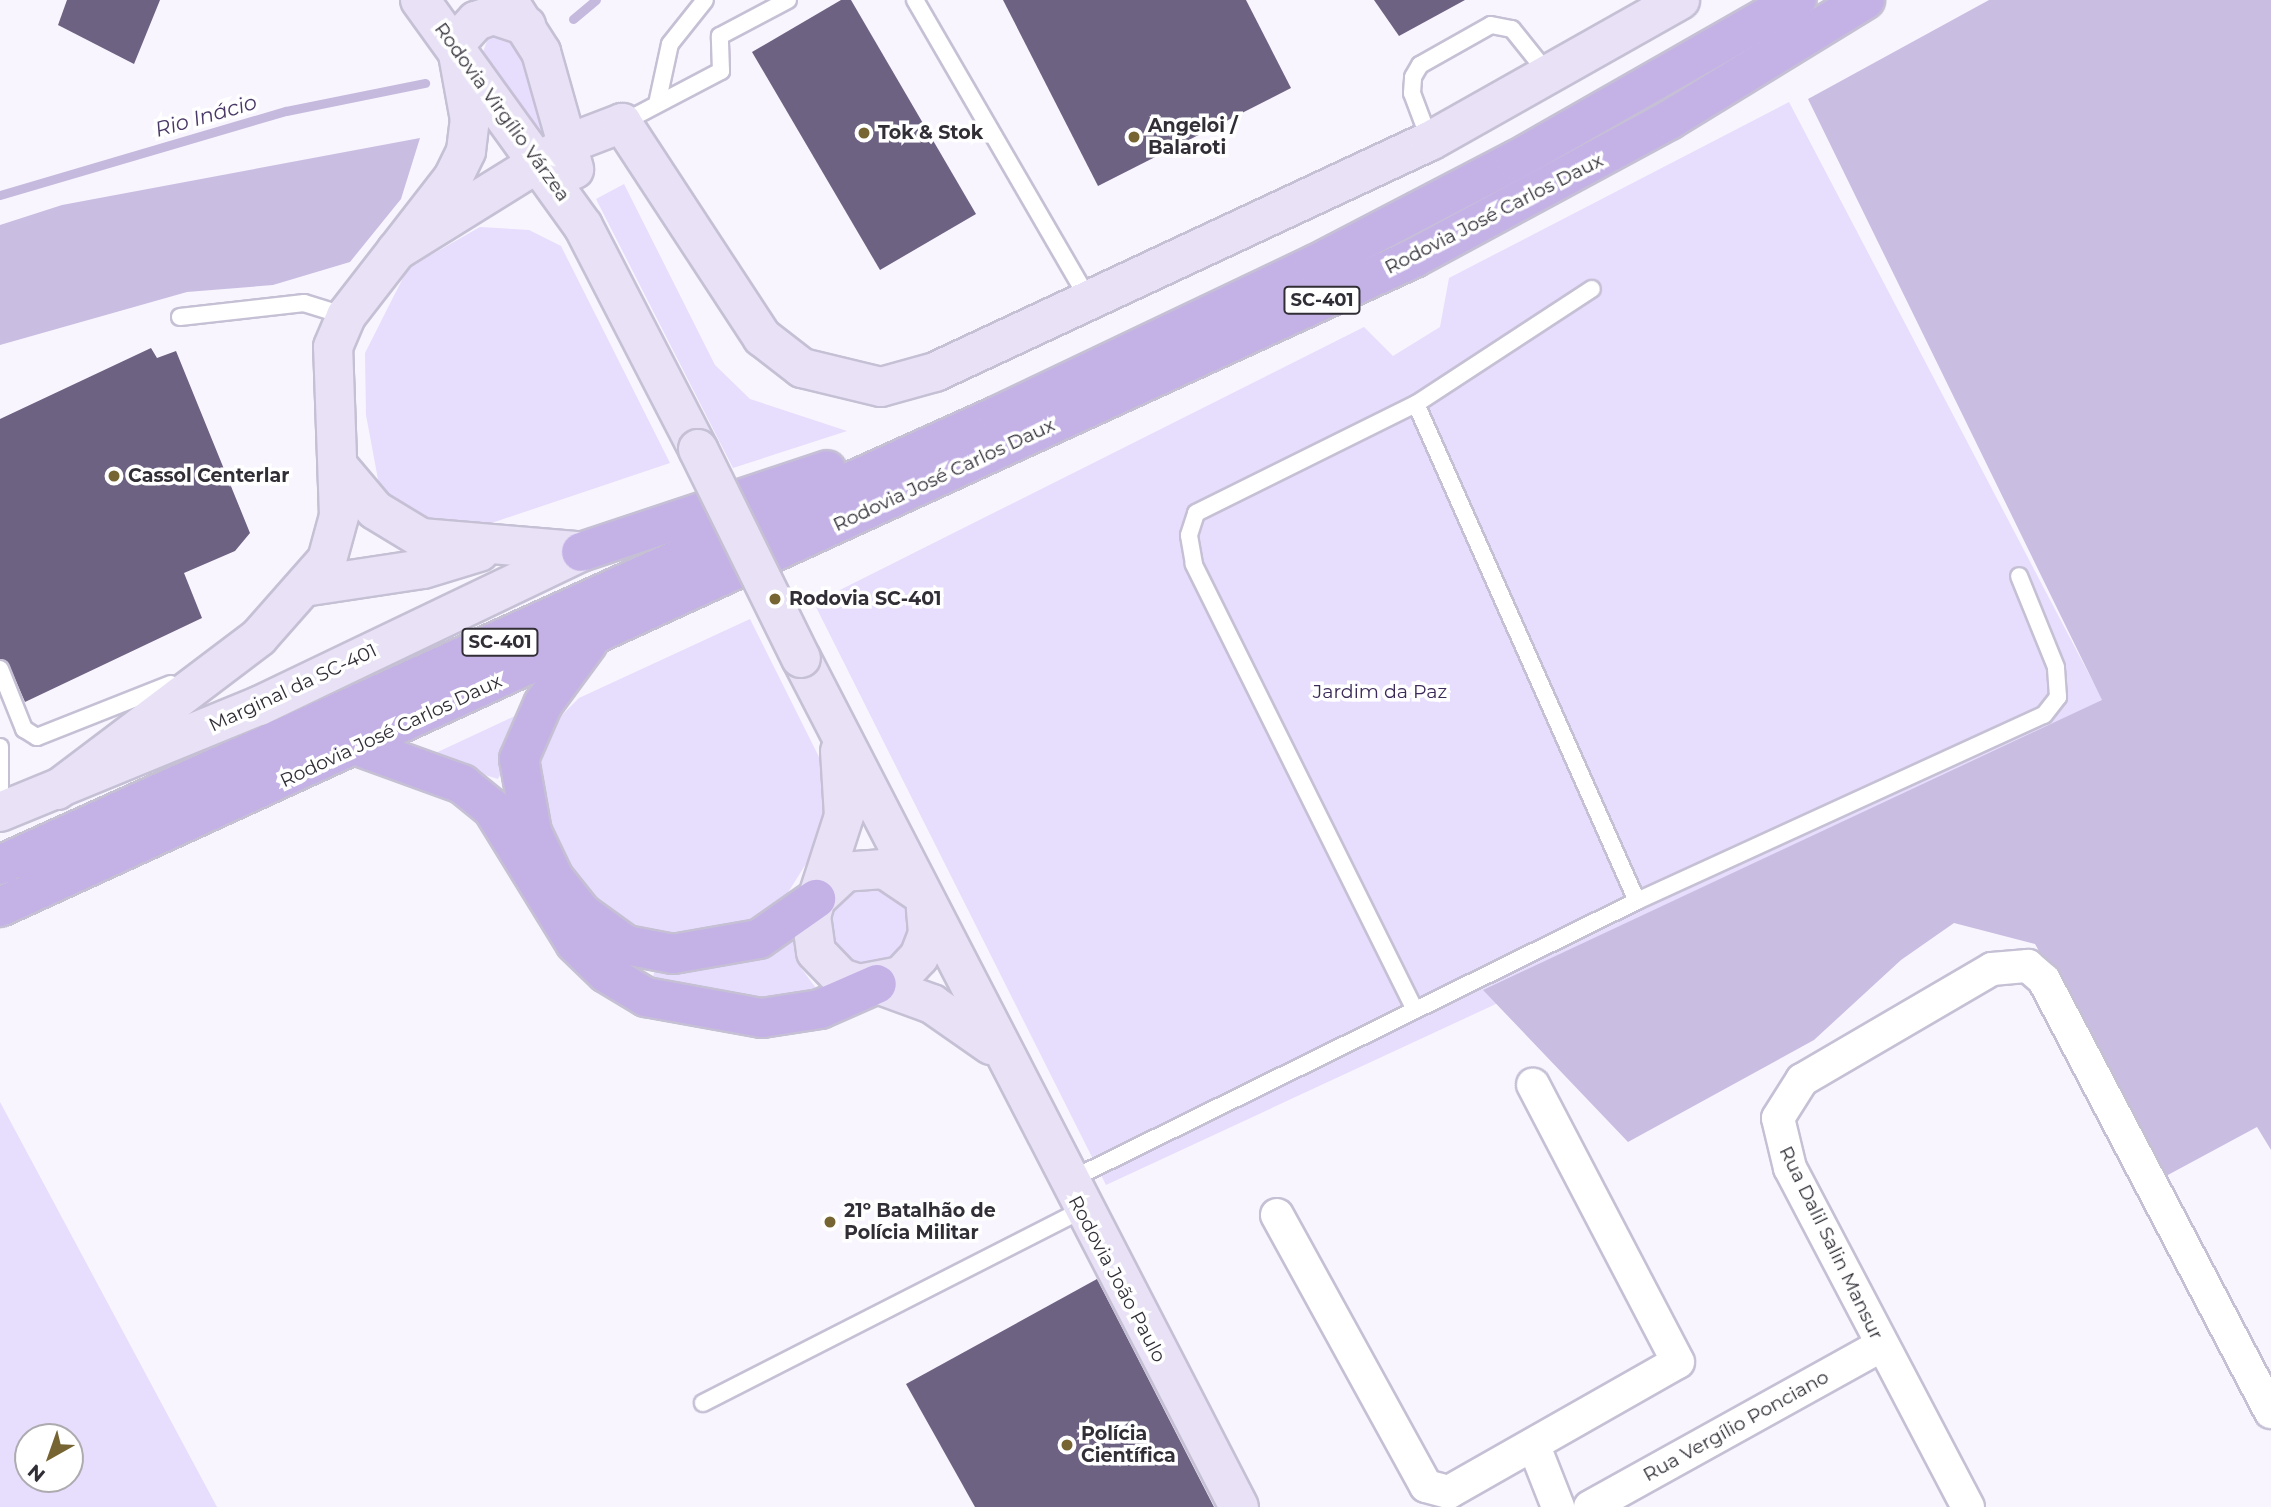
<!DOCTYPE html>
<meta charset="utf-8">
<style>
body{margin:0}
#map{position:relative;width:2271px;height:1507px;overflow:hidden;background:#f8f5fe;font-family:Montserrat,sans-serif}
div>[style]{position:absolute}
.green>*{inset:0;background:#e7ddfd}
.round{border-radius:50%}
.forest>*{inset:0;background:#c9bee1}
.stream>*{height:9px;margin:-4.5px;padding:0 4.5px;transform-origin:4.5px;border-radius:4.5px;background:#c5badd}
.building>*{inset:0;background:#6d6282}
.roads{filter:drop-shadow(2px 0 #c6c0d5) drop-shadow(-2px 0 #c6c0d5) drop-shadow(0 2px #c6c0d5) drop-shadow(0 -2px #c6c0d5)}
.service>*{height:16px;margin:-8px;padding:0 8px;transform-origin:8px;border-radius:8px;background:#fff}
.minor>*{height:32px;margin:-16px;padding:0 16px;transform-origin:16px;border-radius:16px;background:#fff}
.secondary>*{height:38px;margin:-19px;padding:0 19px;transform-origin:19px;border-radius:19px;background:#e9e2f6}
.trunk>*{height:38px;margin:-19px;padding:0 19px;transform-origin:19px;border-radius:19px;background:#c4b2e7}
.bridges{filter:drop-shadow(2px 0 #c6c0d5) drop-shadow(-2px 0 #c6c0d5) drop-shadow(0 2px #c6c0d5) drop-shadow(0 -2px #c6c0d5)}
.secondary-bridge>*{height:38px;margin:-19px;padding:0 19px;transform-origin:19px;border-radius:19px;background:#e9e2f6}
.dots>*{width:19px;height:19px;translate:-50% -50%;box-sizing:border-box;border:4px solid #fff;border-radius:50%}
span{translate:-50% -50%;white-space:nowrap;text-align:center;line-height:1.15;-webkit-text-stroke:7px #fff;paint-order:stroke}
.shield-label span{padding:2px 5px;background:#fff;border:2px solid;border-radius:5px;-webkit-text-stroke-width:0}
.shield-label{font-size:18px;color:#312e36;font-weight:700}
.street-label{font-size:19px;color:#312e36}
.poi-label{font-size:19px;color:#312e36;font-weight:700}
.left{translate:0 -50%;text-align:left}
.park-label{font-size:19px;color:#3c2a58}
.water-label{font-size:21px;color:#493766;font-style:italic}
.north{position:absolute;left:14px;top:1423px;width:70px;height:70px;box-sizing:border-box;background:#fff;border:2px solid #adabaf;border-radius:50%;rotate:220deg;font-size:19px;font-weight:700;line-height:28px;text-align:center;color:#312e36}
.north::after{content:'';display:block;margin:auto;width:24px;height:32px;background:#766433;clip-path:polygon(50% 0,100% 100%,50% 72%,0 100%)}
</style>
<div id="map">
<div class="green">
<div style="clip-path:polygon(497px 36px,525px 51px,547px 126px,543px 133px,533px 132px,481px 58px,488px 38px)"></div>
<div style="clip-path:polygon(1789px 102px,2112px 718px,1106px 1185px,814px 603px,1364px 327px,1393px 356px,1440px 327px,1449px 278px)"></div>
<div style="clip-path:polygon(624px 184px,715px 365px,750px 399px,847px 431px,733px 468px,596px 199px)"></div>
<div style="clip-path:polygon(480px 227px,529px 230px,561px 246px,670px 463px,465px 532px,410px 517px,380px 490px,366px 415px,365px 353px,408px 268px)"></div>
<div style="clip-path:polygon(750px 619px,828px 775px,824px 835px,777px 910px,734px 936px,687px 943px,611px 918px,578px 889px,545px 821px,538px 772px,548px 729px,579px 698px)"></div>
<div style="clip-path:polygon(534px 707px,498px 779px,427px 757px)"></div>
<div class="round" style="left:827px;top:886px;width:82px;height:82px"></div>
<div style="clip-path:polygon(791px 931px,798px 964px,819px 992px,739px 1000px,653px 977px,655px 969px)"></div>
<div style="clip-path:polygon(evenodd,0 1102px,217px 1507px,0 1507px,0 1102px,28px 1437px,70px 1437px,70px 1479px,28px 1479px,28px 1437px)"></div>
</div>
<div class="forest">
<div style="clip-path:polygon(1989px 0,2271px 0,2271px 1150px,2257px 1127px,2166px 1176px,2035px 944px,1954px 923px,1901px 960px,1814px 1040px,1628px 1142px,1483px 990px,2102px 700px,1808px 99px)"></div>
<div style="clip-path:polygon(420px 138px,401px 199px,350px 262px,273px 285px,187px 292px,0 345px,0 225px,62px 205px)"></div>
</div>
<div class="stream">
<div style="left:573px;top:19px;width:30px;rotate:-40deg"></div>
<div style="left:0;top:195px;width:298px;rotate:-16.4deg"></div>
<div style="left:286px;top:111px;width:142px;rotate:-11.4deg"></div>
</div>
<div class="building">
<div style="clip-path:polygon(67px 0,160px 0,134px 64px,58px 25px)"></div>
<div style="clip-path:polygon(841px 0,851px 0,976px 214px,880px 270px,752px 52px)"></div>
<div style="clip-path:polygon(1003px 0,1246px 0,1291px 88px,1098px 186px)"></div>
<div style="clip-path:polygon(1374px 0,1465px 0,1399px 36px)"></div>
<div style="clip-path:polygon(151px 348px,157px 358px,176px 351px,250px 533px,235px 551px,184px 573px,202px 618px,25px 702px,9px 665px,0 659px,0 419px)"></div>
<div style="clip-path:polygon(1097px 1279px,1214px 1507px,975px 1507px,906px 1384px)"></div>
</div>
<div class="roads">
<div class="service">
<div style="left:915px;top:0;width:347px;rotate:59.9deg"></div>
<div style="left:657px;top:104px;width:61px;rotate:-77.8deg"></div>
<div style="left:670px;top:44px;width:56px;rotate:-51.5deg"></div>
<div style="left:622px;top:123px;width:112px;rotate:-27.7deg"></div>
<div style="left:721px;top:71px;width:35px;rotate:-92deg"></div>
<div style="left:720px;top:36px;width:77px;rotate:-27.9deg"></div>
<div style="left:1430px;top:141px;width:51px;rotate:-110.6deg"></div>
<div style="left:1412px;top:93px;width:16px;rotate:-86deg"></div>
<div style="left:1413px;top:77px;width:14px;rotate:-60deg"></div>
<div style="left:1420px;top:65px;width:81px;rotate:-29.4deg"></div>
<div style="left:1491px;top:25px;width:21px;rotate:11deg"></div>
<div style="left:1512px;top:29px;width:58px;rotate:51.3deg"></div>
<div style="left:180px;top:317px;width:125px;rotate:-6.4deg"></div>
<div style="left:304px;top:303px;width:44px;rotate:17.2deg"></div>
<div style="left:1416px;top:404px;width:544px;rotate:66.03deg"></div>
<div style="left:0;top:669px;width:65px;rotate:68.2deg"></div>
<div style="left:24px;top:729px;width:15px;rotate:32deg"></div>
<div style="left:37px;top:737px;width:144px;rotate:-21.6deg"></div>
<div style="left:0;top:747px;width:50px;rotate:90deg"></div>
<div style="left:1415px;top:1010px;width:498px;rotate:-116.4deg"></div>
<div style="left:1194px;top:564px;width:29px;rotate:-100deg"></div>
<div style="left:1189px;top:535px;width:23px;rotate:-72deg"></div>
<div style="left:1196px;top:513px;width:246px;rotate:-26.4deg"></div>
<div style="left:1416px;top:404px;width:210px;rotate:-33.2deg"></div>
<div style="left:1068px;top:1181px;width:634px;rotate:-26.2deg"></div>
<div style="left:1637px;top:901px;width:447px;rotate:-24.6deg"></div>
<div style="left:2044px;top:715px;width:23px;rotate:-52deg"></div>
<div style="left:2058px;top:697px;width:30px;rotate:-94deg"></div>
<div style="left:2056px;top:667px;width:98px;rotate:-112.1deg"></div>
<div style="left:703px;top:1403px;width:424px;rotate:-27deg"></div>
</div>
<div class="minor">
<div style="left:1277px;top:1215px;width:309px;rotate:61.2deg"></div>
<div style="left:1426px;top:1486px;width:24px;rotate:15deg"></div>
<div style="left:1449px;top:1492px;width:263px;rotate:-29.6deg"></div>
<div style="left:1678px;top:1362px;width:313px;rotate:-117.6deg"></div>
<div style="left:1534px;top:1446px;width:66px;rotate:68.5deg"></div>
<div style="left:1590px;top:1507px;width:334px;rotate:-29deg"></div>
<div style="left:1968px;top:1507px;width:383px;rotate:-117.7deg"></div>
<div style="left:1790px;top:1168px;width:51px;rotate:-103.5deg"></div>
<div style="left:1778px;top:1118px;width:45px;rotate:-57.7deg"></div>
<div style="left:1802px;top:1080px;width:220px;rotate:-30.3deg"></div>
<div style="left:1992px;top:969px;width:36px;rotate:-5deg"></div>
<div style="left:2028px;top:966px;width:21px;rotate:41deg"></div>
<div style="left:2044px;top:980px;width:488px;rotate:62.3deg"></div>
</div>
<div class="secondary">
<div style="left:420px;top:0;width:279px;rotate:54.2deg"></div>
<div style="left:583px;top:226px;width:251px;rotate:62.7deg"></div>
<div style="left:511px;top:5px;width:56px;rotate:57.4deg"></div>
<div style="left:541px;top:52px;width:122px;rotate:74.2deg"></div>
<div style="left:396px;top:251px;width:205px;rotate:-31.8deg"></div>
<div style="left:570px;top:143px;width:56px;rotate:-21deg"></div>
<div style="left:622px;top:123px;width:256px;rotate:56.8deg"></div>
<div style="left:762px;top:337px;width:51px;rotate:37.8deg"></div>
<div style="left:802px;top:368px;width:81px;rotate:13.5deg"></div>
<div style="left:881px;top:387px;width:56px;rotate:-15.5deg"></div>
<div style="left:935px;top:372px;width:546px;rotate:-25.02deg"></div>
<div style="left:1430px;top:141px;width:287px;rotate:-29.4deg"></div>
<div style="left:338px;top:466px;width:57px;rotate:49.9deg"></div>
<div style="left:375px;top:510px;width:54px;rotate:31.3deg"></div>
<div style="left:421px;top:538px;width:155px;rotate:4.8deg"></div>
<div style="left:310px;top:586px;width:114px;rotate:-8.6deg"></div>
<div style="left:423px;top:569px;width:59px;rotate:-16.9deg"></div>
<div style="left:801px;top:658px;width:955px;rotate:62.71deg"></div>
<div style="left:57px;top:790px;width:253px;rotate:-37.1deg"></div>
<div style="left:259px;top:637px;width:103px;rotate:-48.6deg"></div>
<div style="left:327px;top:560px;width:46px;rotate:-74.7deg"></div>
<div style="left:339px;top:516px;width:169px;rotate:-92deg"></div>
<div style="left:333px;top:347px;width:34px;rotate:-67deg"></div>
<div style="left:346px;top:316px;width:175px;rotate:-52.2deg"></div>
<div style="left:453px;top:178px;width:30px;rotate:-64deg"></div>
<div style="left:466px;top:151px;width:31px;rotate:-83deg"></div>
<div style="left:470px;top:120px;width:78px;rotate:-100.3deg"></div>
<div style="left:456px;top:43px;width:30px;rotate:-48deg"></div>
<div style="left:476px;top:21px;width:18px;rotate:-19deg"></div>
<div style="left:493px;top:15px;width:35px;rotate:18deg"></div>
<div style="left:0;top:812px;width:280px;rotate:-22.3deg"></div>
<div style="left:259px;top:706px;width:357px;rotate:-25.6deg"></div>
<div style="left:917px;top:891px;width:40px;rotate:-146deg"></div>
<div style="left:884px;top:869px;width:39px;rotate:176deg"></div>
<div style="left:845px;top:872px;width:40px;rotate:137deg"></div>
<div style="left:816px;top:899px;width:18px;rotate:106deg"></div>
<div style="left:811px;top:916px;width:36px;rotate:82deg"></div>
<div style="left:816px;top:952px;width:36px;rotate:46deg"></div>
<div style="left:841px;top:978px;width:19px;rotate:18deg"></div>
<div style="left:859px;top:984px;width:43px;rotate:-10.8deg"></div>
<div style="left:901px;top:976px;width:26px;rotate:-47deg"></div>
<div style="left:919px;top:957px;width:26px;rotate:-69deg"></div>
<div style="left:928px;top:933px;width:25px;rotate:-95deg"></div>
<div style="left:819px;top:893px;width:81px;rotate:-72deg"></div>
<div style="left:844px;top:816px;width:65px;rotate:-93.5deg"></div>
<div style="left:877px;top:984px;width:59px;rotate:20deg"></div>
<div style="left:932px;top:1004px;width:72px;rotate:34.8deg"></div>
</div>
<div class="trunk">
<div style="left:581px;top:552px;width:259px;rotate:-18.4deg"></div>
<div style="left:588px;top:643px;width:76px;rotate:126.4deg"></div>
<div style="left:543px;top:704px;width:60px;rotate:113.6deg"></div>
<div style="left:519px;top:759px;width:74px;rotate:79.9deg"></div>
<div style="left:532px;top:832px;width:51px;rotate:64.4deg"></div>
<div style="left:554px;top:878px;width:45px;rotate:51.3deg"></div>
<div style="left:582px;top:913px;width:54px;rotate:36deg"></div>
<div style="left:626px;top:945px;width:48px;rotate:10.8deg"></div>
<div style="left:673px;top:954px;width:87px;rotate:-9.9deg"></div>
<div style="left:759px;top:939px;width:70px;rotate:-35.1deg"></div>
<div style="left:357px;top:746px;width:112px;rotate:19.9deg"></div>
<div style="left:462px;top:784px;width:38px;rotate:39deg"></div>
<div style="left:492px;top:808px;width:158px;rotate:58.4deg"></div>
<div style="left:575px;top:943px;width:43px;rotate:44.1deg"></div>
<div style="left:606px;top:973px;width:47px;rotate:31deg"></div>
<div style="left:646px;top:997px;width:118px;rotate:10.3deg"></div>
<div style="left:762px;top:1018px;width:59px;rotate:-8.8deg"></div>
<div style="left:820px;top:1009px;width:62px;rotate:-23.7deg"></div>
<div style="left:0;top:865px;width:1096px;rotate:-24.25deg"></div>
<div style="left:999px;top:415px;width:349px;rotate:-25.5deg"></div>
<div style="left:1314px;top:265px;width:228px;rotate:-27.5deg"></div>
<div style="left:1516px;top:160px;width:323px;rotate:-29.7deg"></div>
<div style="left:0;top:907px;width:1556px;rotate:-24.65deg"></div>
<div style="left:1414px;top:258px;width:290px;rotate:-28.4deg"></div>
<div style="left:1669px;top:120px;width:230px;rotate:-31.5deg"></div>
</div>
</div>
<div class="bridges">
<div class="secondary-bridge">
<div style="left:698px;top:449px;width:233px;rotate:63.8deg"></div>
</div>
</div>
<div class="dots">
<div style="left:864px;top:133px;background:#766433"></div>
<div style="left:1134px;top:137px;background:#766433"></div>
<div style="left:114px;top:476px;background:#766433"></div>
<div style="left:775px;top:599px;background:#766433"></div>
<div style="left:830px;top:1222px;background:#766433"></div>
<div style="left:1067px;top:1445px;background:#766433"></div>
</div>
<div class="shield-label">
<span style="left:1322px;top:300px">SC-401</span>
<span style="left:500px;top:642px">SC-401</span>
</div>
<div class="street-label">
<span style="left:502px;top:112px;rotate:54deg">Rodovia Virgílio Várzea</span>
<span style="left:1494px;top:214px;rotate:-27deg">Rodovia José Carlos Daux</span>
<span style="left:944px;top:475px;rotate:-25deg">Rodovia José Carlos Daux</span>
<span style="left:293px;top:688px;rotate:-25deg">Marginal da SC-401</span>
<span style="left:391px;top:731px;rotate:-25deg">Rodovia José Carlos Daux</span>
<span style="left:1831px;top:1243px;rotate:64deg">Rua Dalil Salin Mansur</span>
<span style="left:1117px;top:1279px;rotate:62deg">Rodovia João Paulo</span>
<span style="left:1736px;top:1426px;rotate:-29deg">Rua Vergílio Ponciano</span>
</div>
<div class="poi-label">
<span class="left" style="left:1148px;top:137px">Angeloi /<br>Balaroti</span>
<span class="left" style="left:878px;top:133px">Tok &amp; Stok</span>
<span class="left" style="left:128px;top:476px">Cassol Centerlar</span>
<span class="left" style="left:789px;top:599px">Rodovia SC-401</span>
<span class="left" style="left:844px;top:1222px">21º Batalhão de<br>Polícia Militar</span>
<span class="left" style="left:1081px;top:1445px">Polícia<br>Científica</span>
</div>
<div class="park-label">
<span style="left:1380px;top:692px">Jardim da Paz</span>
</div>
<div class="water-label">
<span style="left:206px;top:116px;rotate:-16deg">Rio Inácio</span>
</div>
<div class="north">N</div>
</div>
